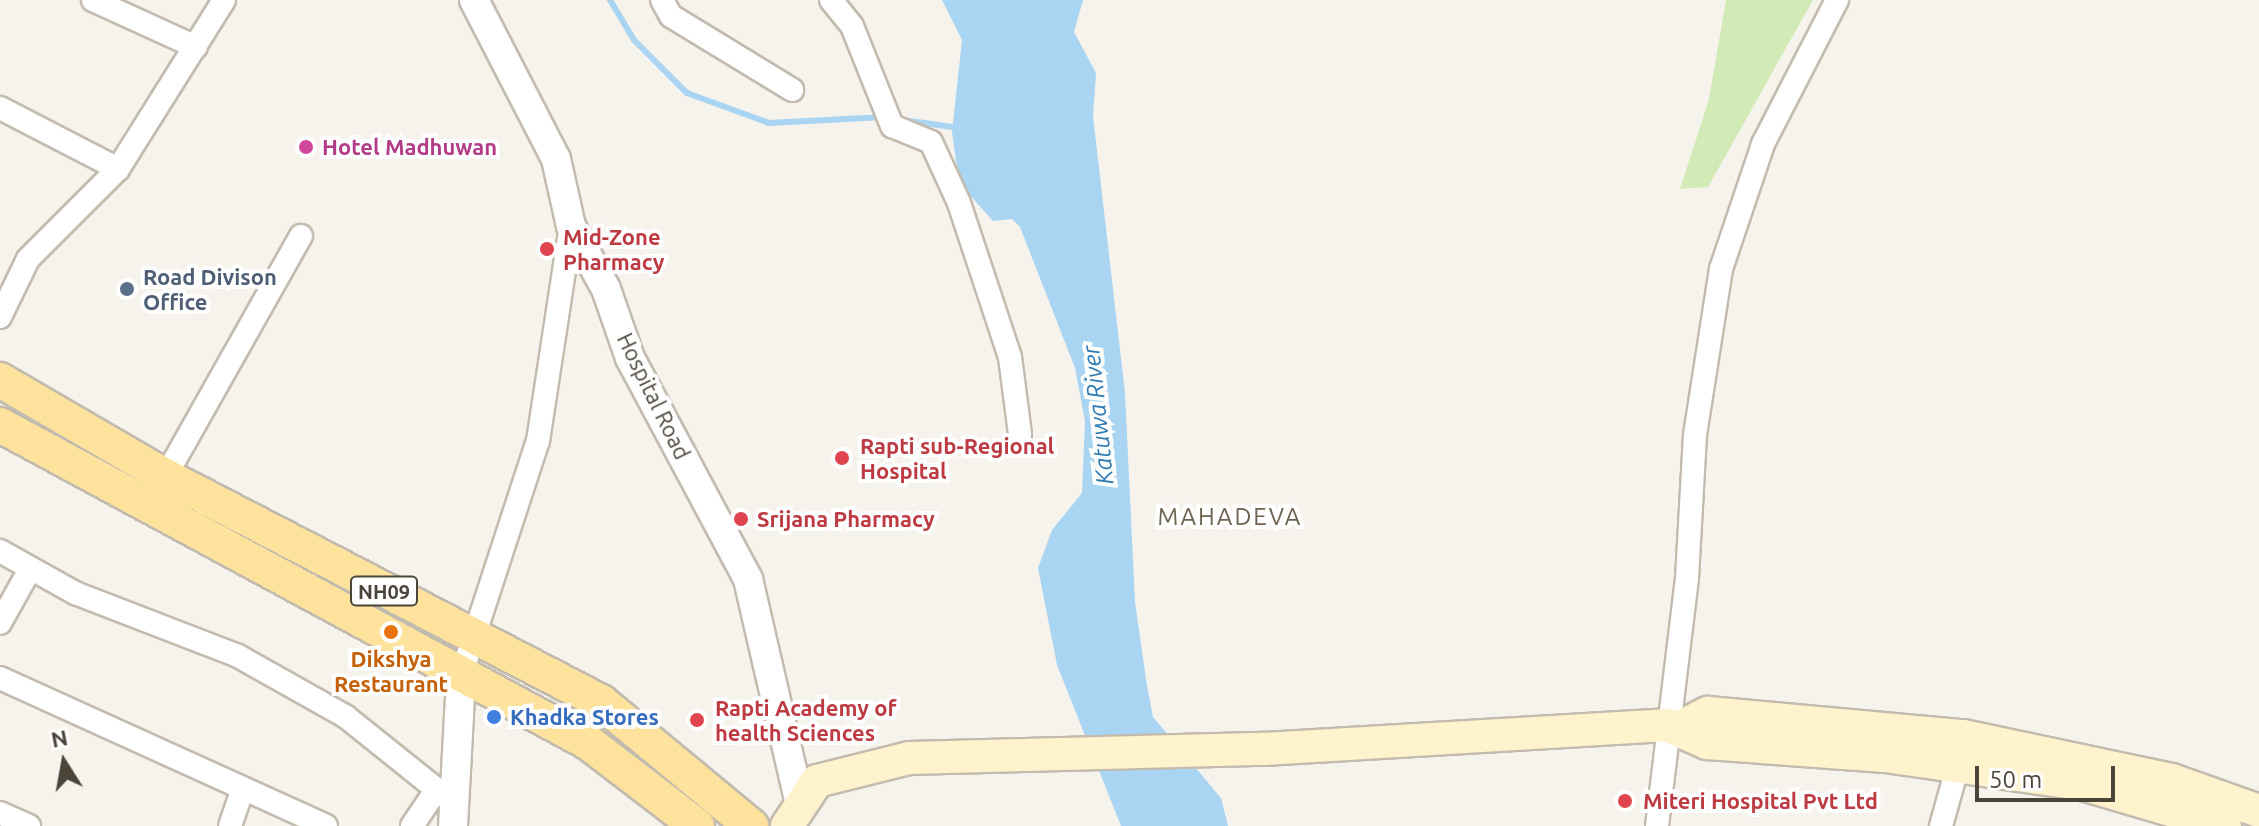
<!DOCTYPE html>
<style>
body{margin:0}
#map{position:relative;width:2259px;height:826px;overflow:hidden;background:#f6f3ec;font-family:Ubuntu,sans-serif}
div>[style]{position:absolute}
.green>*{inset:0;background:#d2eab5}
.water>*{inset:0;background:#a9d4f2}
.stream>*{height:6px;margin:-3px;padding:0 3px;transform-origin:3px;border-radius:3px;background:#a9d4f2}
.roads{filter:drop-shadow(2px 0 #c2bbae) drop-shadow(-2px 0 #c2bbae) drop-shadow(0 2px #c2bbae) drop-shadow(0 -2px #c2bbae)}
.minor>*{height:22px;margin:-11px;padding:0 11px;transform-origin:11px;border-radius:11px;background:#fff}
.tertiary>*{height:28px;margin:-14px;padding:0 14px;transform-origin:14px;border-radius:14px;background:#fff}
.secondary>*{height:32px;margin:-16px;padding:0 16px;transform-origin:16px;border-radius:16px;background:#fff3cd}
.primary>*{height:34px;margin:-17px;padding:0 17px;transform-origin:17px;border-radius:17px;background:#ffe39c}
.dots>*{width:22px;height:22px;translate:-50% -50%;box-sizing:border-box;border:4px solid #fff;border-radius:50%}
span{translate:-50% -50%;white-space:nowrap;text-align:center;line-height:1.15;-webkit-text-stroke:8px #fff;paint-order:stroke}
.shield-label span{padding:2px 6px;background:#fff;border:2px solid;border-radius:6px;-webkit-text-stroke-width:0}
.shield-label{font-size:20px;color:#4b4439;font-weight:700}
.hotel-label{font-size:22px;color:#b23c85;font-weight:700}
.left{translate:0 -50%;text-align:left}
.health-label{font-size:22px;color:#be3a42;font-weight:700}
.service-label{font-size:22px;color:#4e5e75;font-weight:700}
.street-label{font-size:22px;color:#4b4439}
.food-label{font-size:22px;color:#c56008;font-weight:700}
.shop-label{font-size:22px;color:#366cbe;font-weight:700}
.water-label{font-size:24px;color:#2e7ab2;font-style:italic}
.neighbourhood-label{font-size:24px;color:#6e6250;letter-spacing:2px}
.north{position:absolute;left:24px;top:722px;width:80px;height:80px;-webkit-text-stroke:6px #fff;paint-order:stroke;rotate:349deg;font-size:22px;font-weight:700;line-height:32px;text-align:center;color:#4b4439}
.north::after{content:'';display:block;margin:auto;width:28px;height:36px;background:#4b4439;clip-path:polygon(50% 0,100% 100%,50% 72%,0 100%)}
.scale{position:absolute;left:1975px;top:766px;width:140px;height:36px;box-sizing:border-box;border:4px solid #4b4439;border-top:0;padding-left:10px;font-size:24px;line-height:28px;white-space:nowrap;color:#4b4439;-webkit-text-stroke:6px #fff;paint-order:stroke}
</style>
<div id="map">
<div class="green">
<div style="clip-path:polygon(1726px 0,1813px 0,1708px 187px,1680px 189px,1709px 99px)"></div>
</div>
<div class="water">
<div style="clip-path:polygon(942px 0,1083px 0,1074px 32px,1096px 73px,1093px 116px,1125px 393px,1135px 602px,1147px 686px,1153px 717px,1221px 798px,1228px 826px,1121px 826px,1057px 665px,1038px 568px,1052px 530px,1082px 493px,1085px 421px,1075px 368px,1020px 227px,1012px 219px,993px 221px,959px 183px,952px 132px,962px 40px)"></div>
</div>
<div class="stream">
<div style="left:610px;top:0;width:47px;rotate:59deg"></div>
<div style="left:634px;top:40px;width:75px;rotate:45deg"></div>
<div style="left:687px;top:93px;width:87px;rotate:20.1deg"></div>
<div style="left:769px;top:123px;width:115px;rotate:-3deg"></div>
<div style="left:903px;top:120px;width:57px;rotate:8.1deg"></div>
</div>
<div class="roads">
<div class="minor">
<div style="left:93px;top:0;width:113px;rotate:24.5deg"></div>
<div style="left:662px;top:0;width:18px;rotate:61deg"></div>
<div style="left:671px;top:16px;width:142px;rotate:31.4deg"></div>
<div style="left:831px;top:0;width:33px;rotate:51deg"></div>
<div style="left:852px;top:26px;width:108px;rotate:68.2deg"></div>
<div style="left:892px;top:126px;width:42px;rotate:22.3deg"></div>
<div style="left:931px;top:142px;width:67px;rotate:65.3deg"></div>
<div style="left:959px;top:203px;width:162px;rotate:71.7deg"></div>
<div style="left:1010px;top:357px;width:78px;rotate:82.6deg"></div>
<div style="left:0;top:108px;width:133px;rotate:27.3deg"></div>
<div style="left:0;top:317px;width:64px;rotate:-64.2deg"></div>
<div style="left:28px;top:259px;width:127px;rotate:-45deg"></div>
<div style="left:118px;top:169px;width:199px;rotate:-57.9deg"></div>
<div style="left:160px;top:486px;width:287px;rotate:-60.6deg"></div>
<div style="left:0;top:551px;width:86px;rotate:29.2deg"></div>
<div style="left:75px;top:593px;width:175px;rotate:21.1deg"></div>
<div style="left:238px;top:656px;width:123px;rotate:29.3deg"></div>
<div style="left:345px;top:716px;width:141px;rotate:38.7deg"></div>
<div style="left:0;top:623px;width:62px;rotate:-60.9deg"></div>
<div style="left:461px;top:676px;width:247px;rotate:-71.9deg"></div>
<div style="left:538px;top:441px;width:218px;rotate:-81.3deg"></div>
<div style="left:0;top:678px;width:358px;rotate:24.4deg"></div>
<div style="left:0;top:813px;width:32px;rotate:24deg"></div>
<div style="left:230px;top:826px;width:39px;rotate:-71deg"></div>
<div style="left:412px;top:826px;width:45px;rotate:-56deg"></div>
<div style="left:1657px;top:826px;width:250px;rotate:-83.1deg"></div>
<div style="left:1687px;top:578px;width:143px;rotate:-86.8deg"></div>
<div style="left:1695px;top:435px;width:168px;rotate:-81.1deg"></div>
<div style="left:1721px;top:269px;width:132px;rotate:-71.4deg"></div>
<div style="left:1763px;top:144px;width:162px;rotate:-62.8deg"></div>
<div style="left:1941px;top:826px;width:63px;rotate:-74.4deg"></div>
</div>
<div class="tertiary">
<div style="left:474px;top:0;width:179px;rotate:62.7deg"></div>
<div style="left:556px;top:159px;width:69px;rotate:77.4deg"></div>
<div style="left:571px;top:226px;width:72px;rotate:60.9deg"></div>
<div style="left:606px;top:289px;width:73px;rotate:70.8deg"></div>
<div style="left:630px;top:358px;width:251px;rotate:61.9deg"></div>
<div style="left:748px;top:579px;width:232px;rotate:77deg"></div>
<div style="left:453px;top:826px;width:150px;rotate:-86.9deg"></div>
</div>
<div class="secondary">
<div style="left:1682px;top:726px;width:29px;rotate:-27deg"></div>
<div style="left:1708px;top:713px;width:256px;rotate:5.2deg"></div>
<div style="left:1963px;top:736px;width:214px;rotate:11.9deg"></div>
<div style="left:2172px;top:780px;width:92px;rotate:19.6deg"></div>
<div style="left:787px;top:826px;width:54px;rotate:-56.3deg"></div>
<div style="left:817px;top:781px;width:95px;rotate:-14deg"></div>
<div style="left:909px;top:758px;width:355px;rotate:-1.5deg"></div>
<div style="left:1264px;top:749px;width:403px;rotate:-3.4deg"></div>
<div style="left:1666px;top:725px;width:45px;rotate:23.7deg"></div>
<div style="left:1707px;top:743px;width:178px;rotate:4.2deg"></div>
<div style="left:1885px;top:756px;width:199px;rotate:8.1deg"></div>
<div style="left:2082px;top:784px;width:149px;rotate:16.4deg"></div>
</div>
<div class="primary">
<div style="left:0;top:380px;width:191px;rotate:30.2deg"></div>
<div style="left:165px;top:476px;width:491px;rotate:27.4deg"></div>
<div style="left:601px;top:702px;width:195px;rotate:39.6deg"></div>
<div style="left:0;top:425px;width:669px;rotate:28.36deg"></div>
<div style="left:589px;top:743px;width:136px;rotate:37.5deg"></div>
</div>
</div>
<div class="dots">
<div style="left:306px;top:147px;background:#d1479c"></div>
<div style="left:547px;top:249px;background:#e0444e"></div>
<div style="left:127px;top:289px;background:#5c6f8a"></div>
<div style="left:842px;top:458px;background:#e0444e"></div>
<div style="left:741px;top:519px;background:#e0444e"></div>
<div style="left:391px;top:632px;background:#e8710a"></div>
<div style="left:494px;top:717px;background:#3f7fe0"></div>
<div style="left:697px;top:720px;background:#e0444e"></div>
<div style="left:1625px;top:801px;background:#e0444e"></div>
</div>
<div class="shield-label">
<span style="left:384px;top:591px">NH09</span>
</div>
<div class="hotel-label">
<span class="left" style="left:322px;top:147px">Hotel Madhuwan</span>
</div>
<div class="health-label">
<span class="left" style="left:563px;top:249px">Mid-Zone<br>Pharmacy</span>
<span class="left" style="left:860px;top:458px">Rapti sub-Regional<br>Hospital</span>
<span class="left" style="left:757px;top:519px">Srijana Pharmacy</span>
<span class="left" style="left:715px;top:720px">Rapti Academy of<br>health Sciences</span>
<span class="left" style="left:1643px;top:801px">Miteri Hospital Pvt Ltd</span>
</div>
<div class="service-label">
<span class="left" style="left:143px;top:289px">Road Divison<br>Office</span>
</div>
<div class="street-label">
<span style="left:654px;top:396px;rotate:64deg">Hospital Road</span>
</div>
<div class="food-label">
<span style="left:391px;top:671px">Dikshya<br>Restaurant</span>
</div>
<div class="shop-label">
<span class="left" style="left:510px;top:717px">Khadka Stores</span>
</div>
<div class="water-label">
<span style="left:1098px;top:415px;rotate:-96deg">Katuwa River</span>
</div>
<div class="neighbourhood-label">
<span style="left:1230px;top:517px">MAHADEVA</span>
</div>
<div class="north">N</div>
<div class="scale">50 m</div>
</div>
